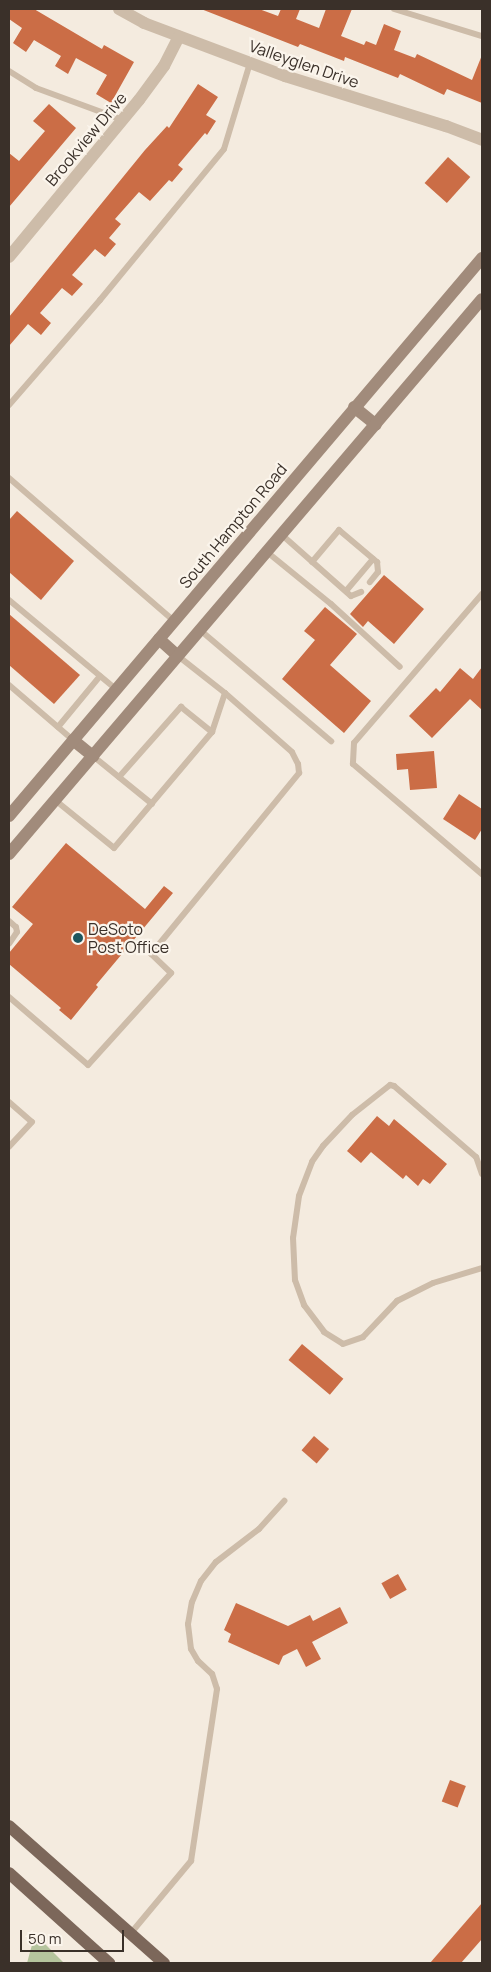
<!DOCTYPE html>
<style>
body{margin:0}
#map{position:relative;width:491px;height:1972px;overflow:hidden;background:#f4ebdf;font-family:Manrope,sans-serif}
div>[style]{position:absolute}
.green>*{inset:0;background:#b5c49d}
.building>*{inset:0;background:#cb6d46;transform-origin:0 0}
.lane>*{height:6px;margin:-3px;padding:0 3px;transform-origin:3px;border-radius:3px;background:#cdbca9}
.street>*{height:12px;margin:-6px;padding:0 6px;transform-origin:6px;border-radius:6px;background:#cdbca9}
.secondary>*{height:12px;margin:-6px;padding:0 6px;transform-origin:6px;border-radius:6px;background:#a18b7b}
.primary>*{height:12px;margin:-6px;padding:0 6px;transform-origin:6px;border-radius:6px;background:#7c675a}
.dots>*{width:14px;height:14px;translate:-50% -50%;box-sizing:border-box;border:2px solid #fbf5ec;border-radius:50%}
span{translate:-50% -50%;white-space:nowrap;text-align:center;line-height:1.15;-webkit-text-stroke:4.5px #fbf5ec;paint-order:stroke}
.street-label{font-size:16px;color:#3a3029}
.poi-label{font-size:16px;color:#3a3029}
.left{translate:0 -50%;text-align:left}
.frame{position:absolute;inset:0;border:10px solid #3a3029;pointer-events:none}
.scale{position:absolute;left:20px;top:1930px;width:104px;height:22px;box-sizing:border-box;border:2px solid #3a3029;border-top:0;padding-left:6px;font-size:15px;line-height:18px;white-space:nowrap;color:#3a3029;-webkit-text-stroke:4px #fbf5ec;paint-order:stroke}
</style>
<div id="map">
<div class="green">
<div style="clip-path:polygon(35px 1934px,64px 1963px,27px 1963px)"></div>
</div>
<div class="building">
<div style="clip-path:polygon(9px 9px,34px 9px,102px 49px,104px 45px,134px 62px,111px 103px,96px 94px,107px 75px,76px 58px,68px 74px,55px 66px,61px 56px,34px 40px,26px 52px,13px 43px,22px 28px,9px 19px)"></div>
<div style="clip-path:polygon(201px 9px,259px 9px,278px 16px,281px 9px,300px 9px,296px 19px,319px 28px,326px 9px,352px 9px,341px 36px,364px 45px,366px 41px,376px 45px,384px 24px,401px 31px,394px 50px,415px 58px,417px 54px,472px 80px,482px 55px,482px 103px,447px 89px,444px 95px,400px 74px,398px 78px,345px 57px,344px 61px,300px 44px,298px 47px)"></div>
<div style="clip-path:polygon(198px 84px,218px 97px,206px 115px,216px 121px,207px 135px,205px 133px,178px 165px,183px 169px,172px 182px,169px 180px,150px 201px,139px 192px,115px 219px,121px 224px,109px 238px,116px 244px,105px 257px,95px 249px,72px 275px,83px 284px,72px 296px,62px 288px,40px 313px,51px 323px,41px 335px,28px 324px,9px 346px,9px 317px,145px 150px,167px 126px,169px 128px)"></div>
<div style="clip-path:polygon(49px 104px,76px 128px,9px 207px,9px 153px,19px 161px,45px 131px,33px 121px)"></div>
<div style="left:448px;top:157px;width:30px;height:35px;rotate:42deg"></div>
<div style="clip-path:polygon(17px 511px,74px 561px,41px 600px,9px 572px,9px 520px)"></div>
<div style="clip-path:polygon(384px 575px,424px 609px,394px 644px,368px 621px,363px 627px,350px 614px)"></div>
<div style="clip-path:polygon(325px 607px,357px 634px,330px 665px,371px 701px,344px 733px,282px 679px,315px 640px,304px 631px)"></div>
<div style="clip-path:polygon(9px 614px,80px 675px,54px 704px,9px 665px)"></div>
<div style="clip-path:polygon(482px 667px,482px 710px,470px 699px,432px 738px,409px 716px,436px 688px,440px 692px,460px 668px,473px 679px)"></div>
<div style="clip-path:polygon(434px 751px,437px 788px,410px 790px,408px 769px,397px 770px,396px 754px)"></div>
<div style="clip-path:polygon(459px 794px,482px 809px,482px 829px,475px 840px,443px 819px)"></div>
<div style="clip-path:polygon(66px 843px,145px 909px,164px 886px,173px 893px,96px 985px,98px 987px,71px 1020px,59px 1010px,61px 1008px,9px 964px,9px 953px,33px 924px,12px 907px)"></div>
<div style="clip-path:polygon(377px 1116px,389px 1126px,394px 1119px,447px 1164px,430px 1184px,423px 1179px,418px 1186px,406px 1175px,403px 1179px,371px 1152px,361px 1163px,347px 1151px)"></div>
<div style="left:302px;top:1344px;width:54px;height:21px;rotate:40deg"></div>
<div style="left:314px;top:1436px;width:20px;height:19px;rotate:41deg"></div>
<div style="left:398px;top:1574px;width:18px;height:19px;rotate:61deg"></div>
<div style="clip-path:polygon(236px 1603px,288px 1626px,310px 1615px,313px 1621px,340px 1607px,348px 1623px,312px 1642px,321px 1659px,306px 1667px,297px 1649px,283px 1656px,279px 1665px,228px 1642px,231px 1634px,224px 1630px)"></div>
<div style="left:450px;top:1780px;width:17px;height:23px;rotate:21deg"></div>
<div style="clip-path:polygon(482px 1903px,482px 1939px,461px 1963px,430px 1963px)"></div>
</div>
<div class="lane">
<div style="left:394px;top:9px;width:92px;rotate:17.1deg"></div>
<div style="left:9px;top:71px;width:32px;rotate:32deg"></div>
<div style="left:36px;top:88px;width:93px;rotate:20.2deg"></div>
<div style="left:9px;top:405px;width:139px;rotate:-49.1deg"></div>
<div style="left:100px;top:300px;width:195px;rotate:-50.6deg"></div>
<div style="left:224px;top:149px;width:90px;rotate:-73.2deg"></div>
<div style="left:9px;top:478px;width:218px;rotate:40.9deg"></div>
<div style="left:282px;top:535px;width:92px;rotate:41.5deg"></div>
<div style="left:351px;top:596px;width:11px;rotate:-22deg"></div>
<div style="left:267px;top:552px;width:82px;rotate:39.1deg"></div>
<div style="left:331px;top:604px;width:93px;rotate:42.4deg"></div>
<div style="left:312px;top:562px;width:42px;rotate:-49.8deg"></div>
<div style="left:339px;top:530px;width:50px;rotate:40.1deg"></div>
<div style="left:377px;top:562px;width:10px;rotate:84deg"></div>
<div style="left:378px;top:572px;width:13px;rotate:129deg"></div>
<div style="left:346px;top:591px;width:42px;rotate:-49.8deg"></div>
<div style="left:482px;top:594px;width:196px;rotate:130.7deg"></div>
<div style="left:354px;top:743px;width:21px;rotate:93deg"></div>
<div style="left:353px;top:764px;width:170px;rotate:40.5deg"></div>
<div style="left:9px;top:600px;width:139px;rotate:39.8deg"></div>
<div style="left:200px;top:630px;width:172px;rotate:40.3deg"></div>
<div style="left:9px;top:685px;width:84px;rotate:40.7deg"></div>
<div style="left:58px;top:727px;width:66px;rotate:-50.5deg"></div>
<div style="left:93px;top:756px;width:76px;rotate:39.1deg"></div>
<div style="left:119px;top:777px;width:94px;rotate:-48.5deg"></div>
<div style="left:181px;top:707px;width:40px;rotate:39deg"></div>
<div style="left:55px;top:800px;width:76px;rotate:39.1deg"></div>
<div style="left:114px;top:848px;width:152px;rotate:-49.8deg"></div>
<div style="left:212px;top:732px;width:41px;rotate:-71.6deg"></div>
<div style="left:9px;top:921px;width:9px;rotate:41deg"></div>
<div style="left:16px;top:927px;width:5px;rotate:79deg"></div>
<div style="left:17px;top:932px;width:14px;rotate:124deg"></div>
<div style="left:9px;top:997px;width:104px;rotate:40.7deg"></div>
<div style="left:88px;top:1065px;width:124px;rotate:-47.9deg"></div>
<div style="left:171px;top:973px;width:28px;rotate:-136deg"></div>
<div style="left:151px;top:954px;width:234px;rotate:-50.7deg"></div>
<div style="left:299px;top:773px;width:9px;rotate:-96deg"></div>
<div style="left:298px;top:764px;width:13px;rotate:-117deg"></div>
<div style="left:292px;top:752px;width:89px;rotate:-138.6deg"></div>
<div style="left:225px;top:693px;width:60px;rotate:-141.8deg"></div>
<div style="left:9px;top:1102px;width:30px;rotate:41deg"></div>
<div style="left:32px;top:1122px;width:34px;rotate:133deg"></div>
<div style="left:482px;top:1174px;width:18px;rotate:-109deg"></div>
<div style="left:476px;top:1157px;width:108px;rotate:-139.1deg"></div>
<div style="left:394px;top:1086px;width:4px;rotate:-166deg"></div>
<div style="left:390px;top:1085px;width:48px;rotate:141.7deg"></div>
<div style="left:352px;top:1115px;width:42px;rotate:133.1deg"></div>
<div style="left:323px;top:1146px;width:19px;rotate:125deg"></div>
<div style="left:312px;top:1162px;width:36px;rotate:111deg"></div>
<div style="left:299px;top:1196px;width:42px;rotate:98.1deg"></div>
<div style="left:293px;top:1238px;width:42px;rotate:87.3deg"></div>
<div style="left:295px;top:1280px;width:27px;rotate:70deg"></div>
<div style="left:304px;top:1305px;width:34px;rotate:53deg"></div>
<div style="left:324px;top:1332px;width:22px;rotate:32deg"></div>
<div style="left:343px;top:1344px;width:21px;rotate:-19deg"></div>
<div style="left:363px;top:1337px;width:50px;rotate:-46.6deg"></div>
<div style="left:397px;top:1301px;width:40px;rotate:-26.6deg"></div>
<div style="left:433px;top:1283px;width:51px;rotate:-17deg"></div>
<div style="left:131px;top:1933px;width:94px;rotate:-50.2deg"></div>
<div style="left:191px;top:1861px;width:174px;rotate:-81.4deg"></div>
<div style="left:217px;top:1689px;width:16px;rotate:-108deg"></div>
<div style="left:212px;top:1674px;width:19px;rotate:-137deg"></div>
<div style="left:198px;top:1661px;width:14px;rotate:-120deg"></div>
<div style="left:191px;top:1649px;width:25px;rotate:-97deg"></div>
<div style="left:188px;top:1624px;width:22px;rotate:-80deg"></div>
<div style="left:192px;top:1602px;width:23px;rotate:-67deg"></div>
<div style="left:201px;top:1581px;width:24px;rotate:-52deg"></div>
<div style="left:216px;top:1562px;width:54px;rotate:-37.5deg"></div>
<div style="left:259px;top:1529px;width:38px;rotate:-48deg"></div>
</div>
<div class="street">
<div style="left:119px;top:9px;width:29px;rotate:29deg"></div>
<div style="left:144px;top:23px;width:151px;rotate:20.6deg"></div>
<div style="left:285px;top:76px;width:169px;rotate:17.3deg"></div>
<div style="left:446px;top:126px;width:39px;rotate:21deg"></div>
<div style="left:9px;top:257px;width:204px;rotate:-50.4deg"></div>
<div style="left:139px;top:100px;width:42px;rotate:-53.7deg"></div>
<div style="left:164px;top:66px;width:33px;rotate:-63deg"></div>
</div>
<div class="secondary">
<div style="left:354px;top:407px;width:28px;rotate:39deg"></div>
<div style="left:159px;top:639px;width:25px;rotate:42deg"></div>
<div style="left:73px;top:740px;width:26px;rotate:39deg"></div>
<div style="left:9px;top:816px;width:732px;rotate:-49.71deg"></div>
<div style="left:9px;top:854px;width:729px;rotate:-49.56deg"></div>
</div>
<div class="primary">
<div style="left:9px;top:1826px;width:207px;rotate:41.5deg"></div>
<div style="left:9px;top:1873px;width:135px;rotate:42deg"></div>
</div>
<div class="dots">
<div style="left:78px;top:938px;background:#1d565e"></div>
</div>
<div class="street-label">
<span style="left:304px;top:64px;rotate:19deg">Valleyglen Drive</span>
<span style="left:86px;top:139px;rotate:-50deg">Brookview Drive</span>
<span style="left:233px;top:526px;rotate:-50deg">South Hampton Road</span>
</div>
<div class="poi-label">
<span class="left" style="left:88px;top:938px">DeSoto<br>Post Office</span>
</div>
<div class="frame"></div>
<div class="scale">50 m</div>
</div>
